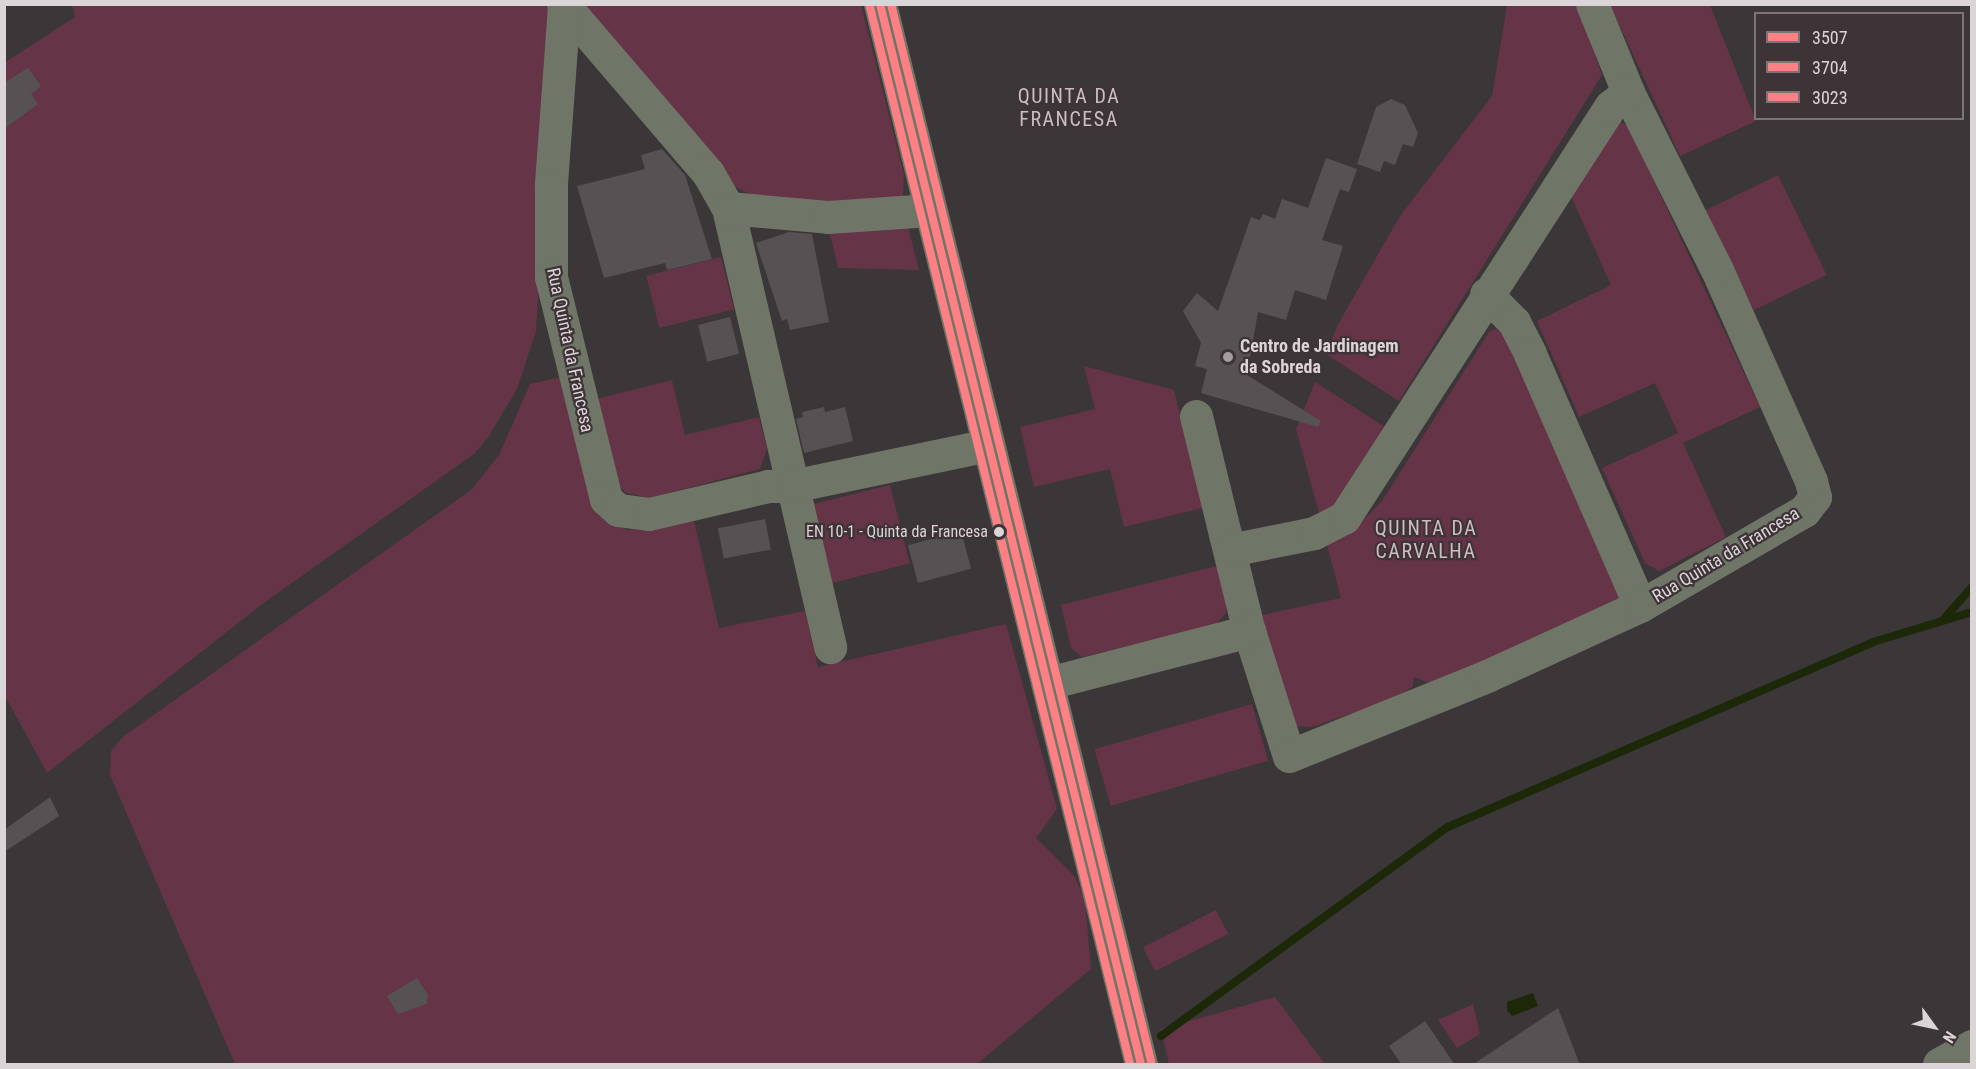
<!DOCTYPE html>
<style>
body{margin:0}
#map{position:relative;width:1976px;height:1069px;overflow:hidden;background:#3b3638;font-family:"Roboto Condensed",sans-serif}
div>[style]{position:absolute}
.green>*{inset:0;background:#653447;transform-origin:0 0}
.water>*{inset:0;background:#1d2809}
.stream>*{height:8px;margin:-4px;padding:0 4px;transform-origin:4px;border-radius:4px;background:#1d2809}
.building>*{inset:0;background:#565253;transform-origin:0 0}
.minor>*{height:33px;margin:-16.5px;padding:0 16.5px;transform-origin:16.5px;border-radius:16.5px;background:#6f7567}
.major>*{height:33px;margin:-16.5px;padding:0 16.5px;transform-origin:16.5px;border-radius:16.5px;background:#717567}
.bus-1>*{height:8px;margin:-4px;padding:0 4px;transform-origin:4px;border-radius:4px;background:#ff8084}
.bus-2>*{height:8px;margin:-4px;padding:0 4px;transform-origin:4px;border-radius:4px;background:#ff8084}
.bus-3>*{height:8px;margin:-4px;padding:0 4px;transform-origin:4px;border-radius:4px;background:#ff8084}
.dots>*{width:16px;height:16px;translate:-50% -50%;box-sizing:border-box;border:3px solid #3e3337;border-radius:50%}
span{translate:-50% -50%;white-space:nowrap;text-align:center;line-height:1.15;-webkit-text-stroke:4.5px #3e3337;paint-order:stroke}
.bus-label{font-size:16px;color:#dcd5d7}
.right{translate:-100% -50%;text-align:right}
.poi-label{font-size:18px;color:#dcd5d7;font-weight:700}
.left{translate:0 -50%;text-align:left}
.street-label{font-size:18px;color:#dcd5d7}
.neighbourhood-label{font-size:20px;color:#cbbdc1;letter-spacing:1.5px}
.frame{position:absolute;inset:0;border:6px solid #dcd5d7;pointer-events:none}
.legend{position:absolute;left:1754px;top:12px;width:210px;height:108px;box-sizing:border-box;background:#3e3337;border:2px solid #7d7477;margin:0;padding:8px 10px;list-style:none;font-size:18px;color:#dcd5d7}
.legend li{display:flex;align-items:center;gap:12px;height:30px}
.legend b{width:30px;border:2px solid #7d7477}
.north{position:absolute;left:1904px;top:997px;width:60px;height:60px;-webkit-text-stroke:4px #3e3337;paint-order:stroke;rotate:123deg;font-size:16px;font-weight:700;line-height:24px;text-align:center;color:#dcd5d7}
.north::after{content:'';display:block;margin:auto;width:21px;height:27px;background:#dcd5d7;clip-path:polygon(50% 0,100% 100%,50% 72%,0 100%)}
</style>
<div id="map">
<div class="green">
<div style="clip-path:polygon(72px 5px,550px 5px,552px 77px,536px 331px,517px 389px,489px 436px,474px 454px,265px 602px,47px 773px,5px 696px,4px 63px,75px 17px)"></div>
<div style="clip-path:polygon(577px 5px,861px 5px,904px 175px,903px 195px,889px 206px,754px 197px,734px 186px)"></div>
<div style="clip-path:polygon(1507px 5px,1578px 5px,1602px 75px,1399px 401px,1326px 354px,1337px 326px,1400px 216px,1492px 96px)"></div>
<div style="clip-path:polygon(1610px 5px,1710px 5px,1756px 121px,1680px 156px)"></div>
<div style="clip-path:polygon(1619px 121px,1628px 126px,1760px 407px,1683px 443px,1726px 537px,1659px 571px,1645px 563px,1602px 468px,1678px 433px,1655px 383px,1579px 417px,1537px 321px,1611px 285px,1570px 194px)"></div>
<div style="left:1778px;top:175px;width:111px;height:81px;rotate:64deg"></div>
<div style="clip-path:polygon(828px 225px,908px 227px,919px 270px,838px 268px)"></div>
<div style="left:721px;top:257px;width:54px;height:77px;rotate:76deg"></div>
<div style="clip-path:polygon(1500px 327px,1624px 601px,1431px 684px,1414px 677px,1413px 686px,1397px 698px,1312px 727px,1293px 726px,1262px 615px,1341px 598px,1327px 545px,1349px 535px,1382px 501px,1489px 332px)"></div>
<div style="clip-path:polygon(1084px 366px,1174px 390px,1203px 508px,1124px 527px,1110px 469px,1034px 487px,1020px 427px,1095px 409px)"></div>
<div style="clip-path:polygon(561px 377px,597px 512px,608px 524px,628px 530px,694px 521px,719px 628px,805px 611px,818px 667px,1006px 624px,1057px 809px,1036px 838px,1074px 876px,1085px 899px,1091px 969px,977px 1064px,235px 1064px,110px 775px,111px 751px,124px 736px,471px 490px,499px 455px,530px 384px)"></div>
<div style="clip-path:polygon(672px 380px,685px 435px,759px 417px,767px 449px,760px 469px,650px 498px,626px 493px,619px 486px,596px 399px)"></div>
<div style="clip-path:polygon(1315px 382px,1391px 431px,1345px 500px,1319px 513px,1296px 429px)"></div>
<div style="left:890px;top:485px;width:81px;height:80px;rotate:76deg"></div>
<div style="clip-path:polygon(1217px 566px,1227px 605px,1226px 613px,1215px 625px,1082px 657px,1071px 648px,1061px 605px)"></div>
<div style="left:1252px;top:704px;width:59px;height:164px;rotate:74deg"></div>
<div style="left:1216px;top:910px;width:27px;height:82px;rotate:63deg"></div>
<div style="clip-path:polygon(1275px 997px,1325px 1064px,1169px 1064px,1161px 1029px)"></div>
<div style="clip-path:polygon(1473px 1004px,1480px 1034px,1457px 1048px,1438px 1020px)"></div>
</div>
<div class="water">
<div style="clip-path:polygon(1533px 993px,1538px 1006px,1512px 1016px,1507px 1010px,1507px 1002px)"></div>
</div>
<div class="stream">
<div style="left:1943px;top:620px;width:44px;rotate:-48.7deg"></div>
<div style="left:1161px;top:1036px;width:355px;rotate:-36.1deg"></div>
<div style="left:1448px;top:827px;width:464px;rotate:-23.5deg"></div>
<div style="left:1873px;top:642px;width:103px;rotate:-16.9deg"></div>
</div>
<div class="building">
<div style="clip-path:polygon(28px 68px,41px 86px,31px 94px,38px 104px,4px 129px,4px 83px)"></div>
<div style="clip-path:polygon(1391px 99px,1405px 105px,1418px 133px,1413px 147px,1403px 144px,1395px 165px,1384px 161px,1380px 172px,1357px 164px,1376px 107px)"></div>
<div style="clip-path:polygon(662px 149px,685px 175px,712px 259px,667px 270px,665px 263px,604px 278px,577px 186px,645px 169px,641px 155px)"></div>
<div style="clip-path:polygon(1326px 158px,1357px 169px,1349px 192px,1340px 189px,1322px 240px,1343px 246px,1326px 300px,1295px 290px,1286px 320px,1258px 312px,1247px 375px,1321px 421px,1318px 427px,1201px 393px,1207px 369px,1195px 366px,1201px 343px,1183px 311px,1197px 293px,1218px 311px,1251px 217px,1260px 220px,1263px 214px,1275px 219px,1282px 199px,1308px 208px)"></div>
<div style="clip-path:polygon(789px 232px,812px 234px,829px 322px,790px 330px,787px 319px,782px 321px,756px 243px)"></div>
<div style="left:730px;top:317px;width:38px;height:33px;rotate:76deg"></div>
<div style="clip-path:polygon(824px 407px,825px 412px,845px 407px,853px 441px,804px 453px,796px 419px,803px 417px,802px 412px)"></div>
<div style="left:765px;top:519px;width:31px;height:48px;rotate:79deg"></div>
<div style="left:961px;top:531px;width:39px;height:55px;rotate:75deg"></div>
<div style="clip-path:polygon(50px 797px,59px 816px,4px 852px,4px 830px)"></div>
<div style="clip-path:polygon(417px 978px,428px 995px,427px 1004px,398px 1014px,387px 996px)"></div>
<div style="clip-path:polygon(1558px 1008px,1580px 1065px,1472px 1065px)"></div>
<div style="clip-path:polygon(1425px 1021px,1455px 1065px,1402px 1065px,1389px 1046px)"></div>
</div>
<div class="minor">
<div style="left:563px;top:4px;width:223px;rotate:49.4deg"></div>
<div style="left:708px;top:173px;width:40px;rotate:60.3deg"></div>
<div style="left:728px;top:208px;width:451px;rotate:76.9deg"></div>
<div style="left:564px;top:6px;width:179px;rotate:94.2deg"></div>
<div style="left:551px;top:185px;width:92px;rotate:90deg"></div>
<div style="left:551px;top:277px;width:229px;rotate:76.1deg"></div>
<div style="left:606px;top:499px;width:16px;rotate:43deg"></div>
<div style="left:618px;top:510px;width:31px;rotate:7deg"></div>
<div style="left:649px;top:514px;width:122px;rotate:-13.2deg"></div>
<div style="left:768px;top:486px;width:24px"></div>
<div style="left:792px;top:486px;width:200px;rotate:-11.8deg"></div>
<div style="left:728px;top:208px;width:100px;rotate:5.1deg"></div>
<div style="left:828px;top:217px;width:102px;rotate:-3.9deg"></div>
<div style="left:1486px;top:294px;width:40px;rotate:45deg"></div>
<div style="left:1514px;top:322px;width:36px;rotate:63deg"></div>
<div style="left:1530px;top:354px;width:275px;rotate:66.4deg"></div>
<div style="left:1196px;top:416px;width:221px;rotate:76.2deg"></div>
<div style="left:1249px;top:631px;width:131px;rotate:72.3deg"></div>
<div style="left:1289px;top:756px;width:214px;rotate:-22deg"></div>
<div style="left:1487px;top:676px;width:168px;rotate:-24.6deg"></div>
<div style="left:1640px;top:606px;width:190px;rotate:-30.1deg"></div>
<div style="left:1804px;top:511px;width:18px;rotate:-52deg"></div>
<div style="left:1815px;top:497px;width:16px;rotate:-104deg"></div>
<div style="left:1811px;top:481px;width:233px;rotate:-114deg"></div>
<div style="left:1716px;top:268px;width:197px;rotate:-116.6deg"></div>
<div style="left:1628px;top:92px;width:95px;rotate:-112.2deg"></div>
<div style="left:1230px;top:550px;width:86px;rotate:-11.4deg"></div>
<div style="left:1314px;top:533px;width:34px;rotate:-27deg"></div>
<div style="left:1344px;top:518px;width:491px;rotate:-57.1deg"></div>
<div style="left:1611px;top:106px;width:22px;rotate:-39deg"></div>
<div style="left:1048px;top:683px;width:208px;rotate:-14.5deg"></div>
<div style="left:1939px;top:1064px;width:38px;rotate:-29deg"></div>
</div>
<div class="major">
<div style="left:880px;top:4px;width:1092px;rotate:76.17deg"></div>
</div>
<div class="bus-1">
<div style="left:880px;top:4px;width:1092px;rotate:76.17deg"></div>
</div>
<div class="bus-2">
<div style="left:870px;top:7px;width:1089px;rotate:76.18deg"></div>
</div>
<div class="bus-3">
<div style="left:891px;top:4px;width:1089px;rotate:76.18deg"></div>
</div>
<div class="dots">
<div style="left:1228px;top:357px;background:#a49d9f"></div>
<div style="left:999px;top:532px;background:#dcd5d7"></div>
</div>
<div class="bus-label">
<span class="right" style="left:988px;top:532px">EN 10-1 - Quinta da Francesa</span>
</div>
<div class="poi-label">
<span class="left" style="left:1240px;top:357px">Centro de Jardinagem<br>da Sobreda</span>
</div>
<div class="street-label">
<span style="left:570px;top:350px;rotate:78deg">Rua Quinta da Francesa</span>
<span style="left:1726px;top:555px;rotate:-31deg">Rua Quinta da Francesa</span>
</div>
<div class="neighbourhood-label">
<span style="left:1069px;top:108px">QUINTA DA<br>FRANCESA</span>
<span style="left:1426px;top:540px">QUINTA DA<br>CARVALHA</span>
</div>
<div class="frame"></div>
<ul class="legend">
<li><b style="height:8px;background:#ff8084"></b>3507</li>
<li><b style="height:8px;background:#ff8084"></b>3704</li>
<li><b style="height:8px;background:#ff8084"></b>3023</li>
</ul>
<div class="north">N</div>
</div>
